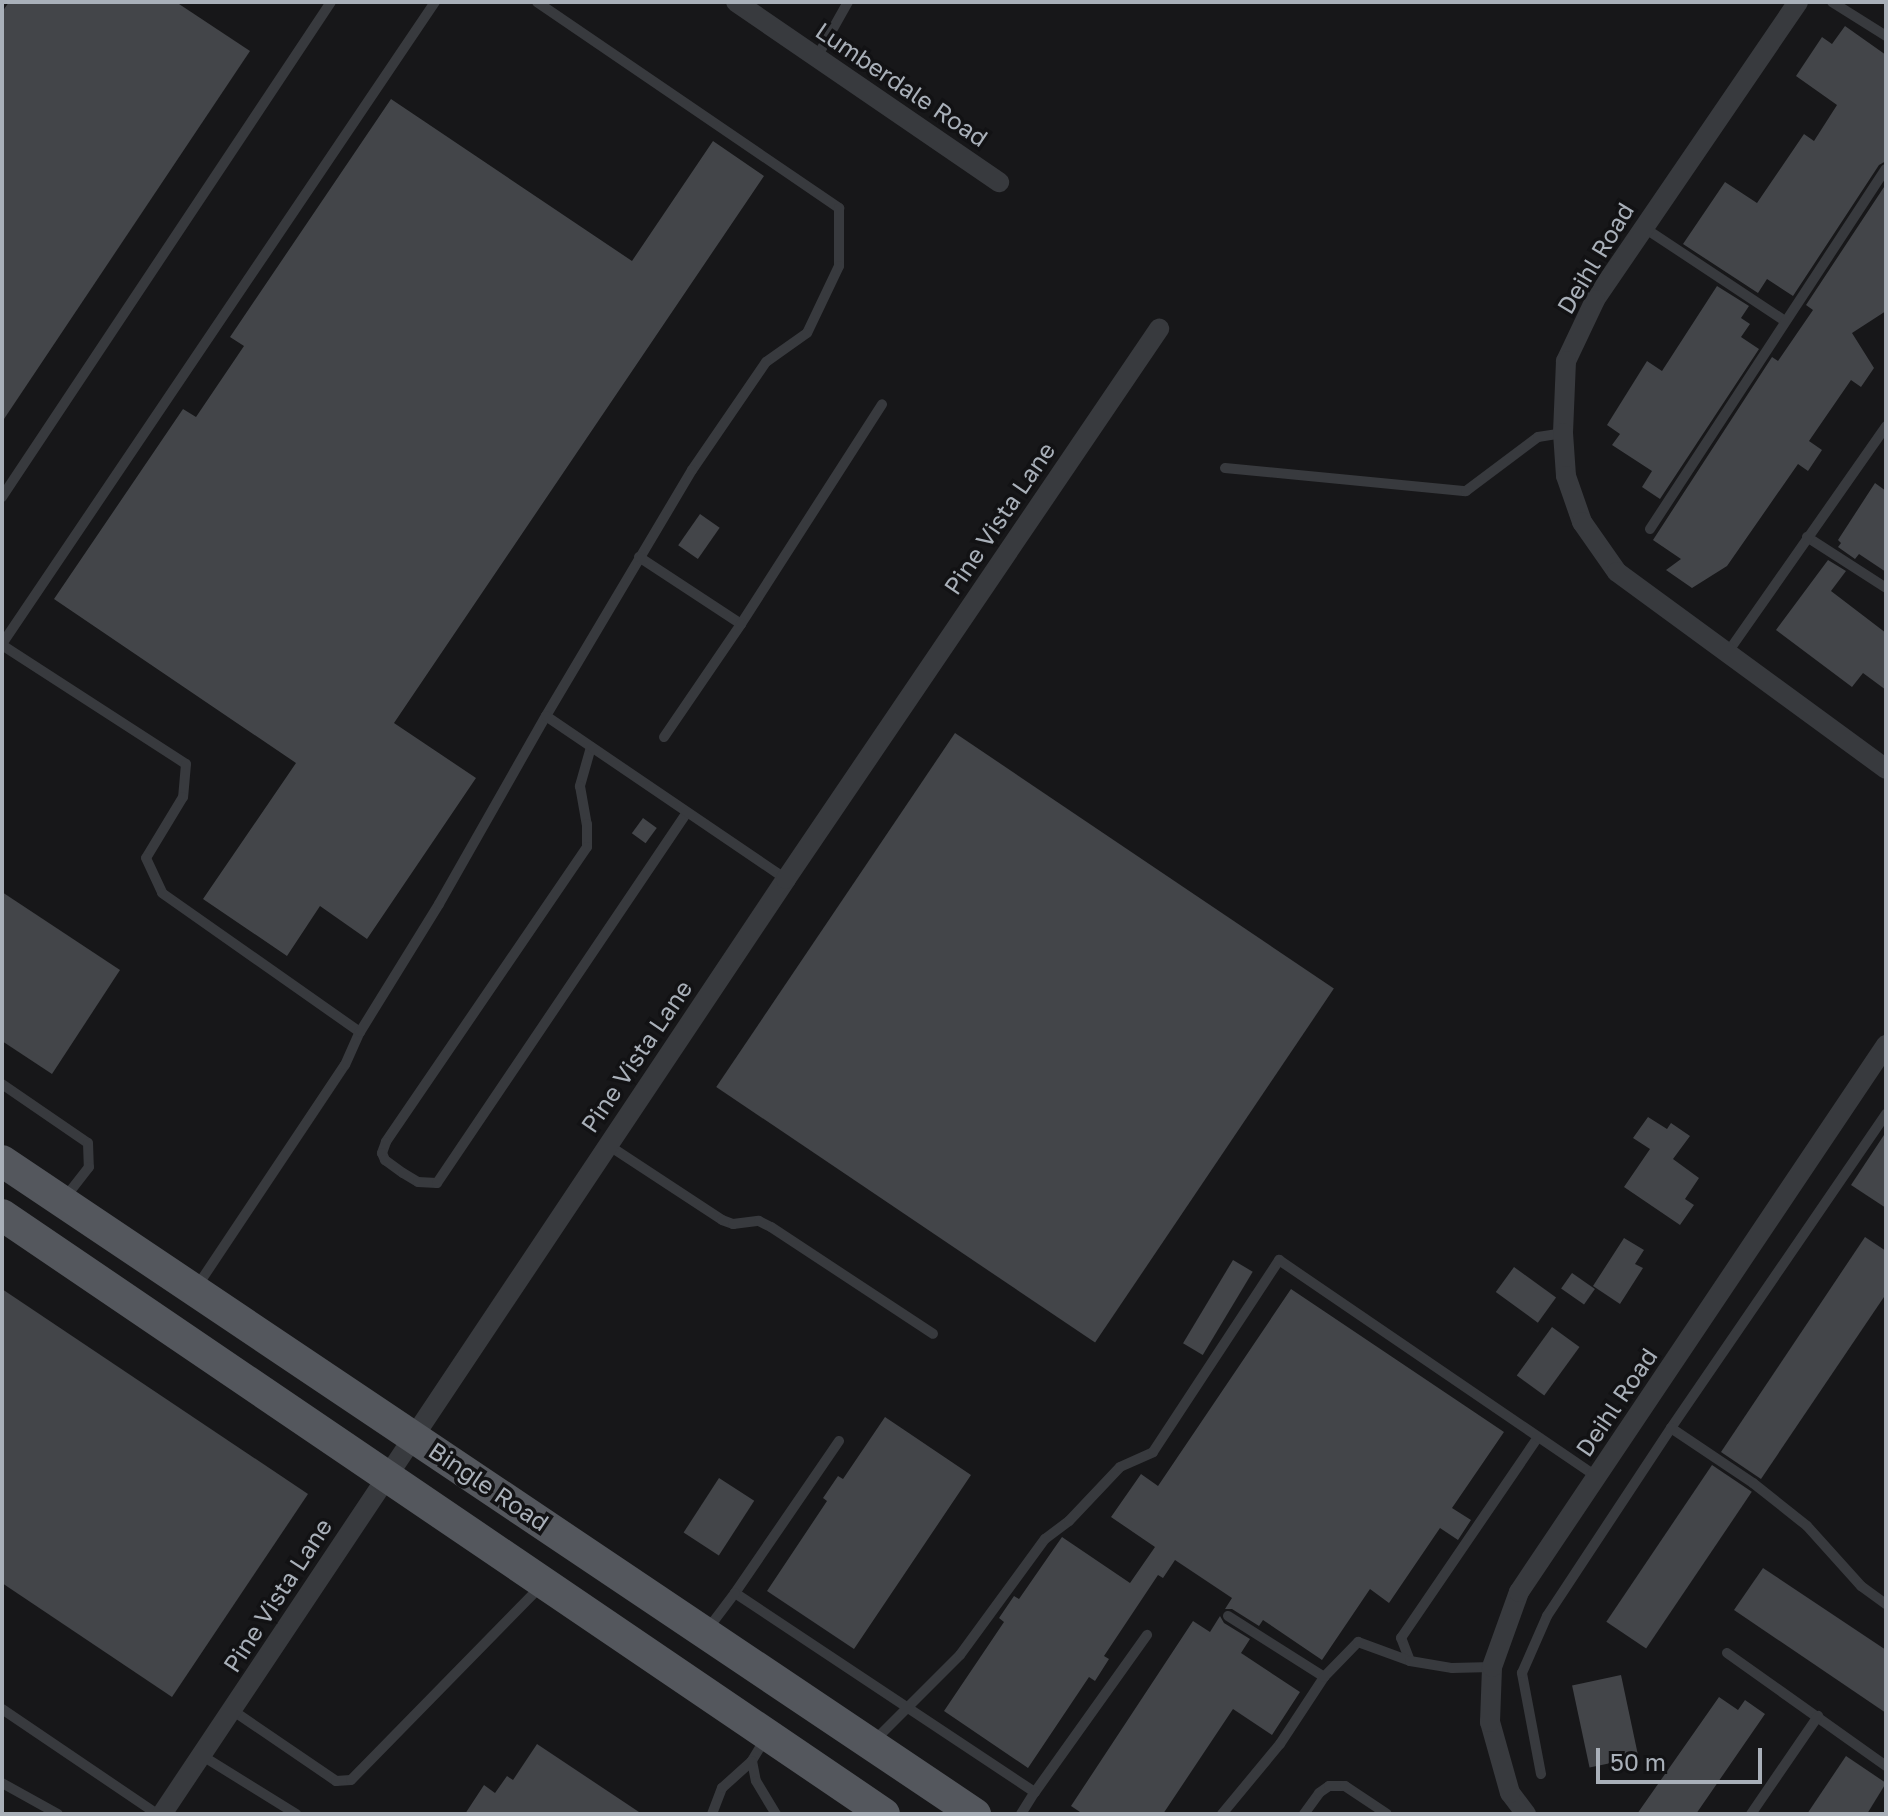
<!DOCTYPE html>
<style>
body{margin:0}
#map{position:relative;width:1888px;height:1816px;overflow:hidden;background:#171719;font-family:"Golos Text",sans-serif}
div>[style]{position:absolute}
.building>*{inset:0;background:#434549;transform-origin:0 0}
.lane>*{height:10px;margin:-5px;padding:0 5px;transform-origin:5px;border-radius:5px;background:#383a3e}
.street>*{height:20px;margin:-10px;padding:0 10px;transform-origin:10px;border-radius:10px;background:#383a3e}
.primary>*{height:32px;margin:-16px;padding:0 16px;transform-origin:16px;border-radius:16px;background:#54575d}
span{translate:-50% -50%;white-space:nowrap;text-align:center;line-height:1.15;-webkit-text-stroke:7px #121214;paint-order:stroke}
.street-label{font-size:24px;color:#a9b0b9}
.frame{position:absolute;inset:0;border:4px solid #a9b0b9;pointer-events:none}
.scale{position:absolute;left:1596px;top:1748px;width:166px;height:36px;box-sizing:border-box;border:4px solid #a9b0b9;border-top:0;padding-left:10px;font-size:24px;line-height:28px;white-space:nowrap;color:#a9b0b9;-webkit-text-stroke:6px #121214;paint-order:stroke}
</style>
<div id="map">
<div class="building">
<div style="clip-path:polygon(9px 2px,176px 2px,250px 51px,2px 422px,2px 12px)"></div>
<div style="clip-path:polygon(1845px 26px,1886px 55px,1886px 161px,1879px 165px,1793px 296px,1767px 279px,1758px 293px,1683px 244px,1725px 182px,1757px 203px,1804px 134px,1814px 141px,1837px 105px,1796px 76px,1822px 37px,1832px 44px)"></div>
<div style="clip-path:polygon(391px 99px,632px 261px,713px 141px,764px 176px,394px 723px,476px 778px,367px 939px,320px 906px,287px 956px,203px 899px,296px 763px,54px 599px,183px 409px,196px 417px,244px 346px,230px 337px)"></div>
<div style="clip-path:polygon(1886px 184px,1886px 311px,1852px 333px,1874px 368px,1861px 387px,1851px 380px,1809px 441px,1822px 450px,1808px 471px,1798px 464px,1727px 566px,1692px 588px,1666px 570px,1681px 559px,1653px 540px,1772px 357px,1778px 361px,1813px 310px,1806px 305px)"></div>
<div style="clip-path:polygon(1717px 286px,1749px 306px,1741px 318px,1750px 324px,1741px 337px,1759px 349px,1660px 499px,1642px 487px,1652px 471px,1612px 445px,1620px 434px,1607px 425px,1647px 361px,1662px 371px)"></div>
<div style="clip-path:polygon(1875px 483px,1886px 491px,1886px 572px,1859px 554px,1855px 559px,1838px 547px,1841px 543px,1838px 540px)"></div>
<div style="left:700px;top:514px;width:24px;height:38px;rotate:35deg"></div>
<div style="clip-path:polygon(1828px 560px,1846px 571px,1831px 591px,1886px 633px,1886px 690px,1863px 673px,1852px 687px,1776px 630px)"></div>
<div style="left:955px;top:733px;width:457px;height:427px;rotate:34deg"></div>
<div style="left:643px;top:818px;width:17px;height:19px;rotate:36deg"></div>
<div style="clip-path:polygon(2px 892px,120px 970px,52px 1074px,2px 1041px)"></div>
<div style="clip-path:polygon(1648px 1117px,1667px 1129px,1671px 1123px,1690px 1136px,1673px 1159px,1699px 1178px,1685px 1199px,1694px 1205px,1680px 1225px,1624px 1187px,1650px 1149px,1633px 1138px)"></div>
<div style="clip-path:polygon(1886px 1132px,1886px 1208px,1851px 1185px)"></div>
<div style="clip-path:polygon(1865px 1237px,1886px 1251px,1886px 1294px,1761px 1479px,1721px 1452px)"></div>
<div style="clip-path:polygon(1624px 1238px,1644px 1250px,1635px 1264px,1643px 1268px,1620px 1304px,1593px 1286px)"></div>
<div style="left:1233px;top:1260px;width:23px;height:97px;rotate:31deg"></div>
<div style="left:1514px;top:1267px;width:52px;height:31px;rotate:36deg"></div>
<div style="left:1572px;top:1273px;width:28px;height:19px;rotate:35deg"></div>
<div style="clip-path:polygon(2px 1289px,308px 1494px,172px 1697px,2px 1583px)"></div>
<div style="clip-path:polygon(1291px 1289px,1504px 1432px,1452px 1508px,1471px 1520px,1458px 1540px,1440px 1528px,1389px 1603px,1370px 1589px,1322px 1660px,1263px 1620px,1259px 1626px,1232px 1609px,1225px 1609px,1232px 1598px,1175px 1560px,1163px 1578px,1158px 1575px,1104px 1656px,1109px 1659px,1095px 1681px,1089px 1677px,1028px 1768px,944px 1711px,1004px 1622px,999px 1618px,1014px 1596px,1019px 1599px,1062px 1537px,1130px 1583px,1155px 1547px,1111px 1517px,1141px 1474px,1158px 1486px)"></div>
<div style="left:1552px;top:1327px;width:34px;height:60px;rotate:36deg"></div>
<div style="clip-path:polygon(885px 1417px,971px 1475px,854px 1649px,767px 1591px,827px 1501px,823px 1498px,838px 1476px,843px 1479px)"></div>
<div style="left:1712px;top:1465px;width:48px;height:189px;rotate:34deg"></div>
<div style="left:719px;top:1478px;width:42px;height:65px;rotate:33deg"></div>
<div style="clip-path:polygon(1763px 1568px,1886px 1650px,1886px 1713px,1734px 1610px)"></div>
<div style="clip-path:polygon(1220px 1616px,1224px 1623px,1250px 1639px,1241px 1653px,1300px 1692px,1272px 1735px,1233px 1709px,1163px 1814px,1083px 1814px,1071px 1806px,1193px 1621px,1210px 1632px)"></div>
<div style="left:1621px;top:1675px;width:84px;height:50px;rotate:78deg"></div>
<div style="clip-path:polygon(1719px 1697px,1738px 1710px,1745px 1700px,1765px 1714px,1696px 1814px,1637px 1814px)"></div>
<div style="clip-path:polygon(537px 1744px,642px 1814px,465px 1814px,484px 1785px,495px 1793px,507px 1776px,513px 1780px)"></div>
<div style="clip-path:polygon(1846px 1756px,1886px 1783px,1867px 1814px,1807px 1814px)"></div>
</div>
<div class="lane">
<div style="left:537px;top:2px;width:366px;rotate:34.3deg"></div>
<div style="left:839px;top:208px;width:58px;rotate:90deg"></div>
<div style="left:839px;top:266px;width:74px;rotate:115.5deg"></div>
<div style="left:807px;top:333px;width:50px;rotate:144.7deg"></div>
<div style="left:766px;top:362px;width:131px;rotate:124.4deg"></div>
<div style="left:692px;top:470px;width:286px;rotate:120.7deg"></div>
<div style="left:1832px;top:2px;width:64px;rotate:32.2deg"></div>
<div style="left:817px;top:57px;width:63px;rotate:-60.6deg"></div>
<div style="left:1643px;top:227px;width:170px;rotate:33.5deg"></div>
<div style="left:1225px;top:468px;width:242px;rotate:5.5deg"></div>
<div style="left:1466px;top:491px;width:90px;rotate:-36.9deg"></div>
<div style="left:1538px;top:437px;width:25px;rotate:-9deg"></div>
<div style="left:2px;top:497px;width:594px;rotate:-56.39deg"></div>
<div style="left:1650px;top:529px;width:430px;rotate:-56.8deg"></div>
<div style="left:1807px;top:537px;width:94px;rotate:32.8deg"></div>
<div style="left:639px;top:557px;width:122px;rotate:33.3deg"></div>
<div style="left:741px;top:624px;width:261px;rotate:-57.3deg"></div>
<div style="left:2px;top:644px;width:774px;rotate:-56deg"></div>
<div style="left:2px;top:645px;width:219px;rotate:32.9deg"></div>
<div style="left:186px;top:764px;width:33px;rotate:95deg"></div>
<div style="left:183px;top:797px;width:71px;rotate:121.2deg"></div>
<div style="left:146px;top:858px;width:38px;rotate:65deg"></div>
<div style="left:162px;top:893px;width:242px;rotate:35.1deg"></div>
<div style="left:1728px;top:652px;width:276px;rotate:-55deg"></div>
<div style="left:664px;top:737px;width:137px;rotate:-55.7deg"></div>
<div style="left:591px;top:747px;width:41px;rotate:105.8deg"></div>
<div style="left:580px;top:786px;width:39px;rotate:80deg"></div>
<div style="left:587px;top:824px;width:23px;rotate:90deg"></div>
<div style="left:587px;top:847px;width:357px;rotate:124.3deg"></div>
<div style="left:386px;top:1142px;width:12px;rotate:110deg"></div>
<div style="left:382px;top:1153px;width:8px;rotate:67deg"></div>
<div style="left:385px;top:1160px;width:22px;rotate:36deg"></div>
<div style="left:403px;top:1173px;width:17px;rotate:31deg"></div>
<div style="left:418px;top:1182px;width:19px;rotate:3deg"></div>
<div style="left:437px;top:1183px;width:447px;rotate:-56deg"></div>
<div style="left:2px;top:1084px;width:104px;rotate:34.5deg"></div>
<div style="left:88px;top:1143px;width:24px;rotate:88deg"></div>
<div style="left:89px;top:1167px;width:41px;rotate:128deg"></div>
<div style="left:608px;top:1145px;width:136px;rotate:33.3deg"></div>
<div style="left:722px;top:1220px;width:12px;rotate:20deg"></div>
<div style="left:733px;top:1224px;width:26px;rotate:-7deg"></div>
<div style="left:759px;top:1221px;width:13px;rotate:27deg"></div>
<div style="left:771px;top:1227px;width:194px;rotate:33.4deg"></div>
<div style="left:196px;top:1288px;width:268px;rotate:-56.3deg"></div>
<div style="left:345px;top:1065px;width:36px;rotate:-66deg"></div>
<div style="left:360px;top:1032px;width:150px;rotate:-58.3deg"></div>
<div style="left:439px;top:904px;width:216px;rotate:-60.4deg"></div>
<div style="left:546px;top:716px;width:290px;rotate:34.2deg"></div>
<div style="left:1671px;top:1428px;width:381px;rotate:-55.6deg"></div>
<div style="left:839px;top:1441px;width:184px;rotate:124.4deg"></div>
<div style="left:735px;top:1593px;width:360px;rotate:33.6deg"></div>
<div style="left:1035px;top:1792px;width:193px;rotate:-54.5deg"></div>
<div style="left:1228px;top:1616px;width:114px;rotate:32.4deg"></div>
<div style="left:707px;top:1630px;width:46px;rotate:-52.9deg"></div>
<div style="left:1727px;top:1653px;width:195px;rotate:35.4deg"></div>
<div style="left:1410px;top:1661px;width:25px;rotate:-111deg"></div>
<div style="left:1401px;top:1638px;width:243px;rotate:-55.7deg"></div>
<div style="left:2px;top:1709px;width:187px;rotate:34.1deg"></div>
<div style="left:232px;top:1710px;width:126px;rotate:34.3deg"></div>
<div style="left:336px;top:1781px;width:15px;rotate:-4deg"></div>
<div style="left:351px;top:1780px;width:273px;rotate:-45.6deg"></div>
<div style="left:765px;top:1739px;width:26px;rotate:121deg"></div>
<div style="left:752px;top:1761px;width:20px;rotate:79deg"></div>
<div style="left:756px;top:1781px;width:39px;rotate:59deg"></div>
<div style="left:873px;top:1742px;width:123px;rotate:-45deg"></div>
<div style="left:960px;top:1655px;width:144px;rotate:-53.8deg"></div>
<div style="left:1045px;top:1539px;width:30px;rotate:-37deg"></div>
<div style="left:1069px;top:1521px;width:74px;rotate:-46.6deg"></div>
<div style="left:1120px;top:1467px;width:36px;rotate:-24deg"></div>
<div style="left:1153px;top:1452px;width:230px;rotate:-56.7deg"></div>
<div style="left:1279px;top:1260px;width:385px;rotate:34.3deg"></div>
<div style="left:201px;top:1755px;width:112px;rotate:31.8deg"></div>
<div style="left:1541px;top:1774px;width:103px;rotate:-100.7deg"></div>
<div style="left:1522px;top:1673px;width:62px;rotate:-66.3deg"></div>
<div style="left:1547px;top:1616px;width:225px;rotate:-56.6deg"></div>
<div style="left:1671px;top:1428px;width:99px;rotate:33.9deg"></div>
<div style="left:1753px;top:1483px;width:69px;rotate:38.5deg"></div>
<div style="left:1807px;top:1526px;width:81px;rotate:48deg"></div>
<div style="left:1861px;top:1586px;width:31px;rotate:36deg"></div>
<div style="left:2px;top:1783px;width:64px;rotate:29deg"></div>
<div style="left:712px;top:1814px;width:28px;rotate:-69deg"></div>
<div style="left:722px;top:1788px;width:40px;rotate:-42deg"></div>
<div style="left:1021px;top:1814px;width:26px;rotate:-58deg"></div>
<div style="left:1222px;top:1814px;width:91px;rotate:-50.4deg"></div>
<div style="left:1280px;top:1744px;width:80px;rotate:-56.7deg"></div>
<div style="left:1324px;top:1677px;width:49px;rotate:-45.8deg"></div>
<div style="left:1358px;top:1642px;width:55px;rotate:20.1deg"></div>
<div style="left:1410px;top:1661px;width:43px;rotate:9.5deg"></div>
<div style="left:1452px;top:1668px;width:40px;rotate:-1.4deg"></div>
<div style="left:1304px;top:1814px;width:26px;rotate:-54deg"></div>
<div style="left:1319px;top:1793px;width:12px;rotate:-35deg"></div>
<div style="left:1329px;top:1786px;width:16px"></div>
<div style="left:1345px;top:1786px;width:50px;rotate:33.7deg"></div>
<div style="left:1751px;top:1814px;width:119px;rotate:-55.6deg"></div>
</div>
<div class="street">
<div style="left:736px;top:2px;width:319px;rotate:34.4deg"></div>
<div style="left:1798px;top:2px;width:361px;rotate:124.3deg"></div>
<div style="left:1595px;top:300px;width:68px;rotate:115.4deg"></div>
<div style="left:1566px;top:361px;width:72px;rotate:92.4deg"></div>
<div style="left:1563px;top:433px;width:43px;rotate:86deg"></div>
<div style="left:1566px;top:476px;width:49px;rotate:70.8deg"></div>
<div style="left:1582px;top:522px;width:61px;rotate:55deg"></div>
<div style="left:1617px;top:572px;width:333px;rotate:36.2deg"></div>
<div style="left:162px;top:1814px;width:1124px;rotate:-56.28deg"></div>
<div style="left:786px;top:879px;width:665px;rotate:-55.86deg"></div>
<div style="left:1526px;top:1814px;width:26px;rotate:-127deg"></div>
<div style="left:1510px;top:1793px;width:74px;rotate:-105.7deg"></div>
<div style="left:1490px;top:1722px;width:55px;rotate:-87.9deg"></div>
<div style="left:1492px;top:1667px;width:80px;rotate:-70.2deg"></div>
<div style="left:1519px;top:1592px;width:659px;rotate:-56.14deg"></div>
</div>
<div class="primary">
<div style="left:2px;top:1161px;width:1172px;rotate:33.87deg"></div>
<div style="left:2px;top:1215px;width:1066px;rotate:34.18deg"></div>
</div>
<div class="street-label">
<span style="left:902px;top:84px;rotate:34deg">Lumberdale Road</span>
<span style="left:1595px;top:258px;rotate:-59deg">Deihl Road</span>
<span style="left:999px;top:518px;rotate:-56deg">Pine Vista Lane</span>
<span style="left:636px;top:1056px;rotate:-56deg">Pine Vista Lane</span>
<span style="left:1616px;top:1402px;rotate:-56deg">Deihl Road</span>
<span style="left:489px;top:1486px;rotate:34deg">Bingle Road</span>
<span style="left:277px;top:1595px;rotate:-57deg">Pine Vista Lane</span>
</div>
<div class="frame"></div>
<div class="scale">50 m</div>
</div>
